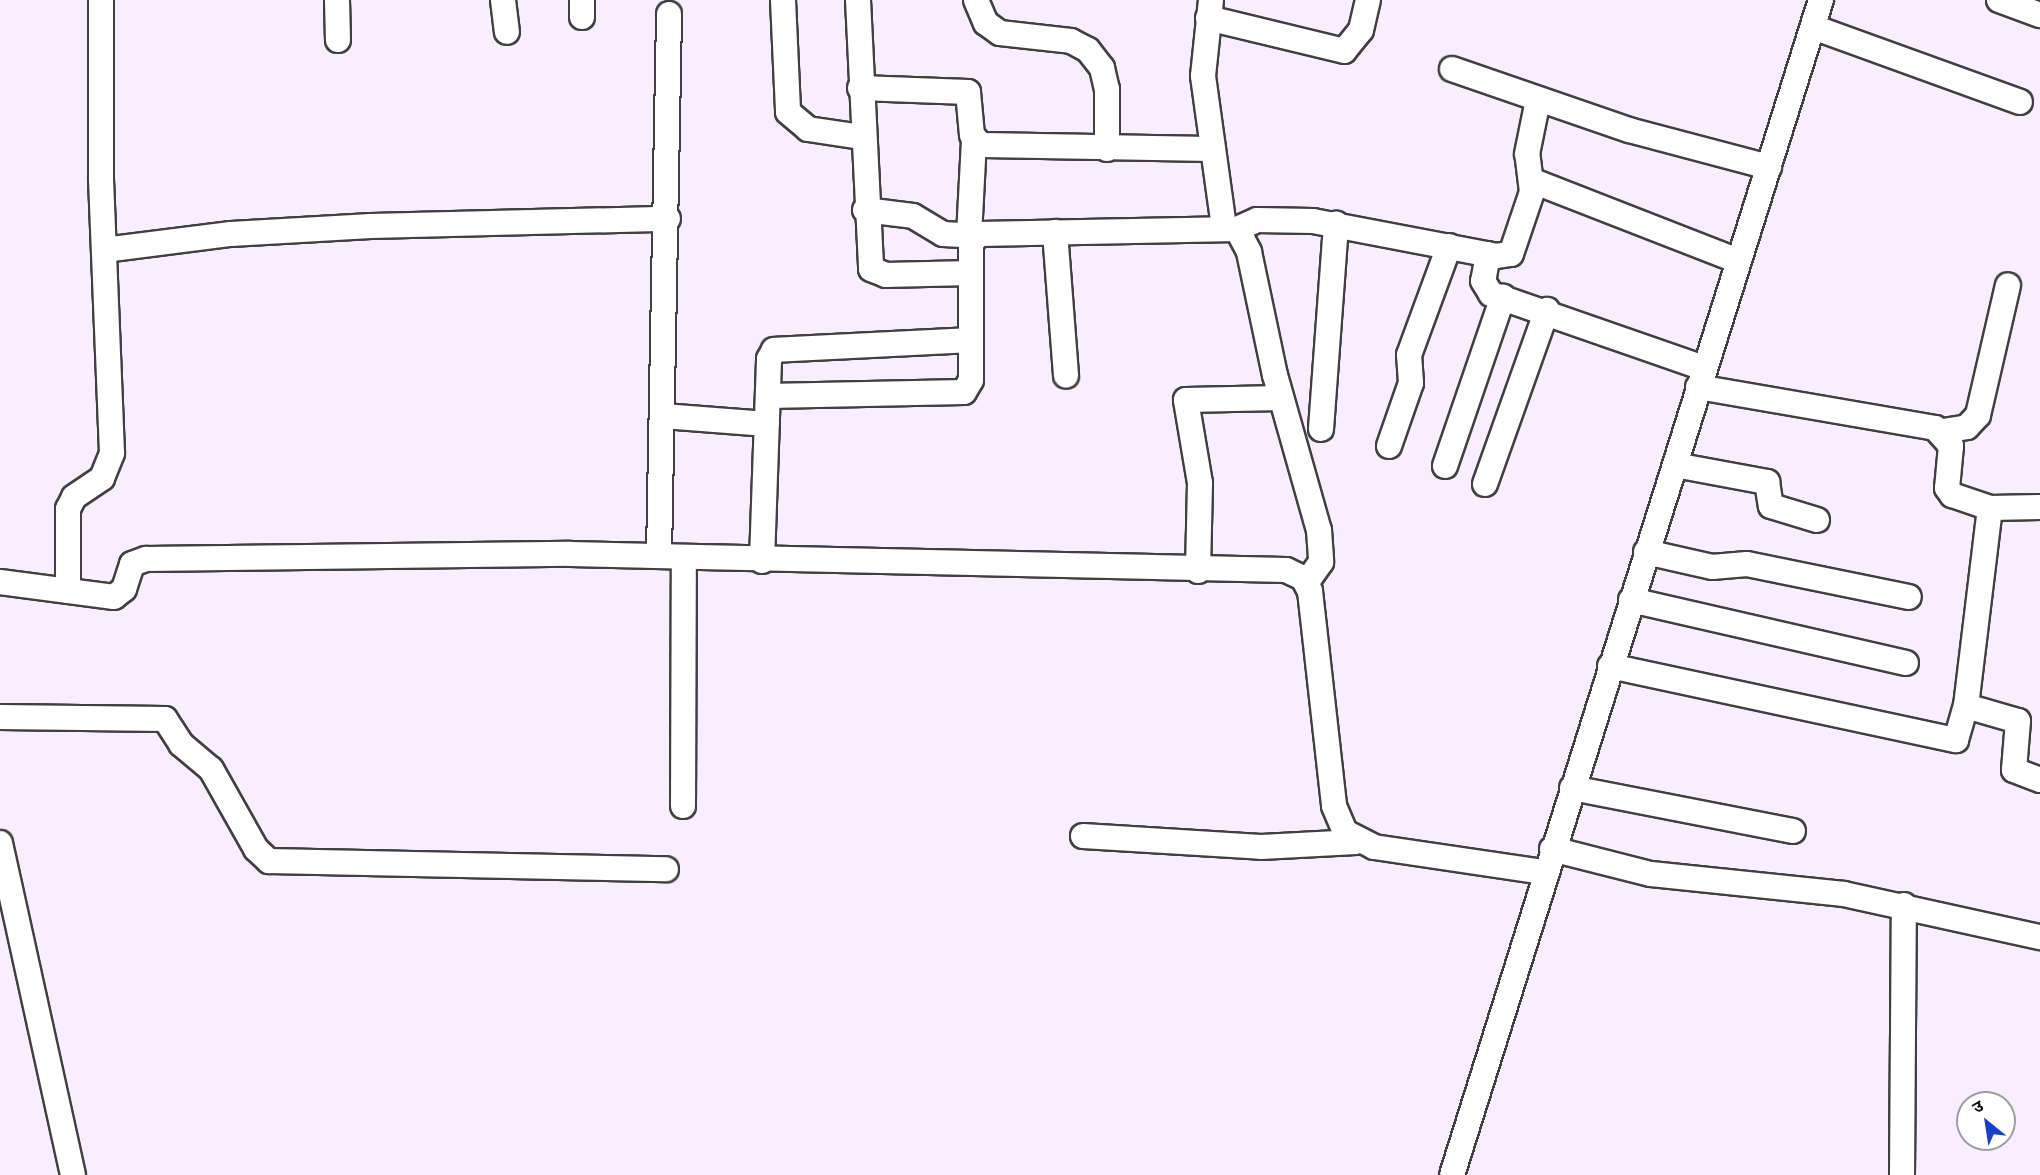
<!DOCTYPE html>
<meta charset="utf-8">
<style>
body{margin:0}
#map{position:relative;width:2040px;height:1175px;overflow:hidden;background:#f9eeff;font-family:"Roboto Serif","Noto Sans Devanagari",serif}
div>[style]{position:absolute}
.roads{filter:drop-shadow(2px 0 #404040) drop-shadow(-2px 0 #404040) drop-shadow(0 2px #404040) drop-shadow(0 -2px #404040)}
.minor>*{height:24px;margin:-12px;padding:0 12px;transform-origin:12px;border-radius:12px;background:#fff}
span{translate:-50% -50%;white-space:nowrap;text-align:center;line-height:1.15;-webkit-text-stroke:6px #fff;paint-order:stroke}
.north{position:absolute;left:1956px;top:1091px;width:60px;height:60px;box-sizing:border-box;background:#fff;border:2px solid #9e9e9e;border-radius:50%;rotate:330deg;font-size:16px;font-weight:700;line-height:24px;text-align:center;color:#0d0d0d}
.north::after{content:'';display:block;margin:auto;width:21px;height:27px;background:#163fcd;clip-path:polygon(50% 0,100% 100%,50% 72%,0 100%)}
</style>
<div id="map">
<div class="roads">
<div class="minor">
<div style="left:337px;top:0;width:40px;rotate:88.6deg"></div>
<div style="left:503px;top:0;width:32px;rotate:83deg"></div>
<div style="left:582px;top:0;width:17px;rotate:90deg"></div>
<div style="left:783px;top:0;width:112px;rotate:87.4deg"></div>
<div style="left:788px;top:112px;width:26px;rotate:40deg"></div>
<div style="left:808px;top:129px;width:55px;rotate:8.4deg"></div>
<div style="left:858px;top:0;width:269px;rotate:87.2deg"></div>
<div style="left:871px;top:269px;width:16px;rotate:22deg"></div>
<div style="left:886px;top:275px;width:84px;rotate:-1.4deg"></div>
<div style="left:976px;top:0;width:25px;rotate:67deg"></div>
<div style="left:986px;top:23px;width:17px;rotate:36deg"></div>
<div style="left:1000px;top:33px;width:71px;rotate:6.4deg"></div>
<div style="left:1071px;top:41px;width:19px;rotate:28deg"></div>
<div style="left:1088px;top:50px;width:23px;rotate:52deg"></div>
<div style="left:1102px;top:68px;width:22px;rotate:77deg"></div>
<div style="left:1107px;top:89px;width:60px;rotate:90deg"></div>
<div style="left:1211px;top:0;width:76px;rotate:96deg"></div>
<div style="left:1203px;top:76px;width:152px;rotate:82.1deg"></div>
<div style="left:1999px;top:0;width:44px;rotate:20.1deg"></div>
<div style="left:1208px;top:18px;width:140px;rotate:13.6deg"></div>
<div style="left:1344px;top:51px;width:27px;rotate:-51deg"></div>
<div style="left:1361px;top:30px;width:31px;rotate:-77deg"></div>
<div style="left:1813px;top:27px;width:220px;rotate:19.9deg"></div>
<div style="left:1452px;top:69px;width:187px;rotate:19deg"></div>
<div style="left:1629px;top:130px;width:145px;rotate:14.8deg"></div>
<div style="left:860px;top:88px;width:108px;rotate:2.1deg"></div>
<div style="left:968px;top:92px;width:43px;rotate:84.7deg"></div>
<div style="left:972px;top:135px;width:13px;rotate:48deg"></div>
<div style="left:981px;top:145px;width:232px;rotate:1deg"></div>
<div style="left:1533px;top:181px;width:220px;rotate:21.3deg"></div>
<div style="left:865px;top:210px;width:48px;rotate:7.1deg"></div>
<div style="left:913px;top:216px;width:35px;rotate:31deg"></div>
<div style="left:943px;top:234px;width:33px;rotate:3deg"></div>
<div style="left:1237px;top:229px;width:22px;rotate:-24deg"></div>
<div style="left:1257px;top:220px;width:56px;rotate:1deg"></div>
<div style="left:1313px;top:221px;width:186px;rotate:10.8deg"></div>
<div style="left:1496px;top:256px;width:15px;rotate:-8deg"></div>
<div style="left:1511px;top:254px;width:65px;rotate:-71.3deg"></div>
<div style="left:1532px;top:192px;width:38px;rotate:-97deg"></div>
<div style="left:1527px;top:154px;width:55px;rotate:-78.5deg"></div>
<div style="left:1055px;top:232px;width:144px;rotate:85.6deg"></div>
<div style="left:969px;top:236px;width:94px;rotate:-87deg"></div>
<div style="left:104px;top:250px;width:128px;rotate:-7.2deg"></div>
<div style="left:231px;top:234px;width:140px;rotate:-3.3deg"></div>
<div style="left:371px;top:226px;width:297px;rotate:-1.4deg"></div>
<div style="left:1488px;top:254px;width:27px;rotate:100deg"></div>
<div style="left:1483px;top:281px;width:15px;rotate:58deg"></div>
<div style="left:1491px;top:294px;width:225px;rotate:19.2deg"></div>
<div style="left:1698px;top:387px;width:241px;rotate:9.8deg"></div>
<div style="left:1935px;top:428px;width:24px;rotate:48deg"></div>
<div style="left:1951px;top:446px;width:42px;rotate:95.4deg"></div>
<div style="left:1947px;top:488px;width:9px;rotate:54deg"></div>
<div style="left:1952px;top:495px;width:40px;rotate:18.9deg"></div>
<div style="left:1990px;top:508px;width:50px;rotate:-1.1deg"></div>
<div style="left:768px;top:396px;width:196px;rotate:-1.2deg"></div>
<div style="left:964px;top:392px;width:14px;rotate:-60deg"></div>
<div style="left:971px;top:380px;width:137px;rotate:-90deg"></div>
<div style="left:971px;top:243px;width:12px;rotate:-48deg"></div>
<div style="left:979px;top:234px;width:258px;rotate:-1.1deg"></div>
<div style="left:1237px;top:229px;width:26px;rotate:62deg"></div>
<div style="left:1249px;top:252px;width:126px;rotate:78.1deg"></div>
<div style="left:1275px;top:375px;width:161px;rotate:74.2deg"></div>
<div style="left:1319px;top:530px;width:32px;rotate:86deg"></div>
<div style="left:1321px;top:562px;width:24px;rotate:125deg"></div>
<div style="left:663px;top:416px;width:104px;rotate:4.4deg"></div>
<div style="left:1321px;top:429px;width:206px;rotate:-85.8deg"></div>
<div style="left:1943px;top:431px;width:24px;rotate:-9deg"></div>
<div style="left:1967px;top:427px;width:16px;rotate:-47deg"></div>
<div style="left:1978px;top:415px;width:133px;rotate:-77deg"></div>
<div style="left:1389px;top:446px;width:67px;rotate:-70.8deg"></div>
<div style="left:1411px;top:383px;width:28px;rotate:-94deg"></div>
<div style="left:1409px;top:355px;width:116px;rotate:-69.8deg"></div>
<div style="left:1675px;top:465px;width:94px;rotate:10.5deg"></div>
<div style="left:1767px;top:482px;width:24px;rotate:81deg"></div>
<div style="left:1771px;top:506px;width:48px;rotate:16.9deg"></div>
<div style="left:1445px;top:466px;width:179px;rotate:-71.1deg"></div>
<div style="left:1485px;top:484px;width:185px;rotate:-70.4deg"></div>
<div style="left:1646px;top:552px;width:68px;rotate:12.8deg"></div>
<div style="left:1712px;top:567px;width:35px;rotate:-5deg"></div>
<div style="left:1747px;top:564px;width:165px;rotate:11.5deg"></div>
<div style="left:659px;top:556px;width:542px;rotate:-88.94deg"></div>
<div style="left:762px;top:561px;width:202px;rotate:-88deg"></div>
<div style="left:769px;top:359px;width:10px;rotate:-61deg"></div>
<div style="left:774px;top:350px;width:196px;rotate:-2.9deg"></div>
<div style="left:1198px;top:571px;width:88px;rotate:-88.7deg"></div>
<div style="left:1200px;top:483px;width:84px;rotate:-99.6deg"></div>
<div style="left:1186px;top:400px;width:95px;rotate:-1.2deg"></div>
<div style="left:0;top:582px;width:115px;rotate:7.5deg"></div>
<div style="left:114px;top:597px;width:13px;rotate:-39deg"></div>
<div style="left:124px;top:589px;width:26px;rotate:-72deg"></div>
<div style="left:132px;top:564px;width:15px;rotate:-20deg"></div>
<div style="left:146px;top:559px;width:424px;rotate:-0.7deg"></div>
<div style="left:570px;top:554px;width:716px;rotate:1.28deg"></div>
<div style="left:1286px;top:570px;width:19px;rotate:25deg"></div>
<div style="left:1303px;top:578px;width:15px;rotate:62deg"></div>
<div style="left:1310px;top:591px;width:216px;rotate:83.6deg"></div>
<div style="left:1334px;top:806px;width:28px;rotate:67deg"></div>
<div style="left:1345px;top:832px;width:33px;rotate:27deg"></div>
<div style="left:1374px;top:847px;width:172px;rotate:8.4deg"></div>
<div style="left:68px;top:591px;width:82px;rotate:-90deg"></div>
<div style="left:68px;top:509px;width:13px;rotate:-63deg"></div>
<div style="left:74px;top:497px;width:34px;rotate:-34deg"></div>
<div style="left:102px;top:478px;width:27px;rotate:-68deg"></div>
<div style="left:112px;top:453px;width:276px;rotate:-92.3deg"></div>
<div style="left:101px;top:177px;width:177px;rotate:-90deg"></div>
<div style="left:1631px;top:600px;width:282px;rotate:12.9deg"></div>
<div style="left:1610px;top:666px;width:354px;rotate:12.1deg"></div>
<div style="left:1956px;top:740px;width:35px;rotate:-74deg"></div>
<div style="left:1966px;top:706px;width:199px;rotate:-83.1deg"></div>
<div style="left:1966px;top:706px;width:54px;rotate:16.1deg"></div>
<div style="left:2018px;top:721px;width:49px;rotate:94.7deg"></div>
<div style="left:2014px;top:770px;width:28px;rotate:21deg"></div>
<div style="left:0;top:717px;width:165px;rotate:0.7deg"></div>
<div style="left:165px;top:719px;width:30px;rotate:57deg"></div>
<div style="left:181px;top:744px;width:39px;rotate:40deg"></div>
<div style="left:211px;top:769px;width:92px;rotate:60.6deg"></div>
<div style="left:256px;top:849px;width:18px;rotate:43deg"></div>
<div style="left:269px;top:861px;width:397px;rotate:1.2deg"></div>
<div style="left:1572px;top:788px;width:225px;rotate:11deg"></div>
<div style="left:683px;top:806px;width:249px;rotate:-89.8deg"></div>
<div style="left:1083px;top:836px;width:178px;rotate:3.5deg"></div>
<div style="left:1261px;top:847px;width:95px;rotate:-3deg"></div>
<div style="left:0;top:843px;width:340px;rotate:77.6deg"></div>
<div style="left:1552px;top:849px;width:102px;rotate:14.2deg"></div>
<div style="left:1651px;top:874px;width:194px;rotate:5.9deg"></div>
<div style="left:1844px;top:894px;width:201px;rotate:12.4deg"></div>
<div style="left:1452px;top:1175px;width:1232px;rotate:-72.57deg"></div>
<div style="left:1902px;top:1175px;width:270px;rotate:-89.6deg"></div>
</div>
</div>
<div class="north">उ</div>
</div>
